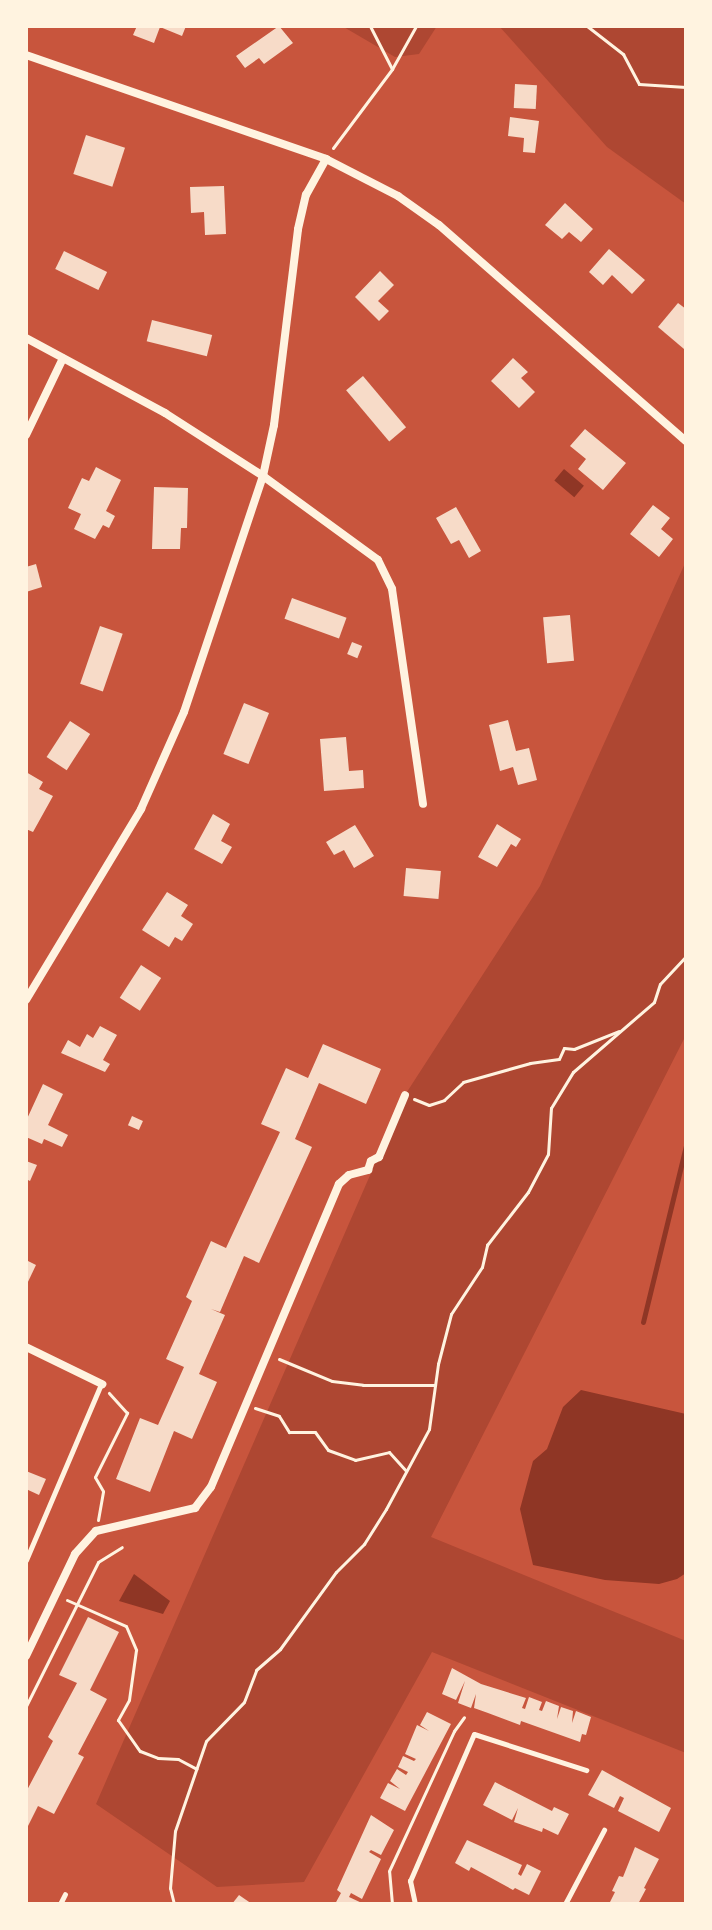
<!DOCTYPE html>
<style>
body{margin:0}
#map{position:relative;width:712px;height:1930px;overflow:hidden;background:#c8553d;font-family:Poppins,sans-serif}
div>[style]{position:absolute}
.green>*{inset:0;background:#ae4732}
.water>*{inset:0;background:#8f3625;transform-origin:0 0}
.stream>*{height:5px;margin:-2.5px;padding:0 2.5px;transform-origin:2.5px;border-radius:2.5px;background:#8f3625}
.building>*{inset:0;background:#f7dbc8;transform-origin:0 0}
.path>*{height:3px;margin:-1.5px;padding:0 1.5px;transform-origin:1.5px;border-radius:1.5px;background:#fff3e0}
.service>*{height:5px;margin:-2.5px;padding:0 2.5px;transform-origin:2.5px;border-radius:2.5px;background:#fff3e0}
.minor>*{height:8px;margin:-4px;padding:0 4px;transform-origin:4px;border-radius:4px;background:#fff3e0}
span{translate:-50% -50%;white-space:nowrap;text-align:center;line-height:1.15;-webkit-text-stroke:8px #fff3e0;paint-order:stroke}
.frame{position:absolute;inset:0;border:28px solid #fff3e0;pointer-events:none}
</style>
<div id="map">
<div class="green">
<div style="clip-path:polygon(342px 26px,437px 26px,419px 54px,395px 57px)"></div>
<div style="clip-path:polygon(499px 26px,686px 26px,686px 204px,607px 147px)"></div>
<div style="clip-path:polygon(686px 561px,686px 1035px,431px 1537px,686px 1641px,686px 1753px,432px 1652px,304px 1882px,217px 1887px,96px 1804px,405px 1095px,540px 886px)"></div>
</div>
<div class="water">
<div style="left:564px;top:469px;width:26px;height:15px;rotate:40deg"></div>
<div style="clip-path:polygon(581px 1390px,686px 1414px,686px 1573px,677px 1579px,659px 1584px,605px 1580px,533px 1565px,520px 1509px,533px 1461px,547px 1449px,563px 1407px)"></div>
<div style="clip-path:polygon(134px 1574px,170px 1601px,163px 1614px,119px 1601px)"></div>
</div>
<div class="stream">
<div style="left:643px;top:1322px;width:182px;rotate:-76.3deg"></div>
</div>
<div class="building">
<div style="clip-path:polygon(137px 26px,186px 26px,182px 36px,160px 27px,154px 43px,133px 35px)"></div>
<div style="clip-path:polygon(279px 26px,293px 43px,264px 64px,259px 58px,245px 68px,236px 56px)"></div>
<div style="left:515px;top:84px;width:22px;height:24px;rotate:3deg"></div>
<div style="clip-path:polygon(510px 117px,539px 121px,535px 153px,523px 152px,524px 138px,508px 136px)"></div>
<div style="left:86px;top:135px;width:41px;height:41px;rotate:18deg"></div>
<div style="clip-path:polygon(224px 186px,226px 234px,205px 235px,204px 212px,191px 213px,190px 187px)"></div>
<div style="clip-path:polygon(565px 203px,593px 229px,581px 242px,569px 232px,562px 239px,545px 225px)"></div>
<div style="clip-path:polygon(609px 249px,645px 280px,632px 294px,612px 275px,603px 285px,589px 272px)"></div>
<div style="left:64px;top:251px;width:48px;height:20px;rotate:26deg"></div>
<div style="clip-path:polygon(380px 271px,394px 285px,378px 301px,389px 311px,379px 321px,355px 297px)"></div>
<div style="clip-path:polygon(678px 303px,686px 309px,684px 349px,658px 327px)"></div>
<div style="left:152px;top:320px;width:62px;height:22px;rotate:14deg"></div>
<div style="clip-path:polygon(513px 358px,528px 372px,521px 378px,535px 392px,519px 408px,491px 381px)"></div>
<div style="left:363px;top:376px;width:67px;height:22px;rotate:50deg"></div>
<div style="clip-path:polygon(585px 429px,626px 463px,603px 490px,578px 469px,586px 459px,570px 446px)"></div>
<div style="clip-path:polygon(96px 467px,121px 480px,106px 511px,115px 516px,109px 528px,103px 525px,95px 539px,74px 529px,81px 514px,68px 508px,82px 478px,89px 481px)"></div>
<div style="clip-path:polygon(154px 487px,188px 488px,187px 528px,181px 528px,180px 549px,152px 549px)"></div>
<div style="clip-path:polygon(653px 505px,670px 518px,661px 529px,673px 539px,659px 557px,630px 534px)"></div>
<div style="clip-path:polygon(456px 507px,481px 551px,469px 558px,459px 540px,451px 544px,436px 518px)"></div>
<div style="clip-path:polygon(36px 564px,42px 587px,26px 592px,26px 567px)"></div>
<div style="left:292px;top:598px;width:58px;height:22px;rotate:20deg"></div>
<div style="left:570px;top:615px;width:46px;height:27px;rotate:85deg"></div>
<div style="left:100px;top:626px;width:24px;height:61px;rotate:19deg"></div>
<div style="left:352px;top:642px;width:11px;height:13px;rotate:22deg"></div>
<div style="left:244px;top:703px;width:27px;height:55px;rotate:22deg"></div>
<div style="clip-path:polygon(508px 720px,516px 751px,529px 748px,537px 780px,518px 785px,513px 767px,500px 771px,489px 725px)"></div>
<div style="left:70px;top:721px;width:24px;height:43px;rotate:33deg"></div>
<div style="clip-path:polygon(346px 737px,349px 771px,363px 770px,364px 788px,324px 791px,320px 739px)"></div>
<div style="clip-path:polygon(26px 772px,43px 782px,39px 789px,53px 796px,33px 832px,26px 829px)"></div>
<div style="clip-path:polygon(213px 814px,230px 824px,221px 841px,232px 847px,222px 864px,194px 849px)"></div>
<div style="clip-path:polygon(497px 824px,521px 839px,516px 847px,511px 844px,497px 867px,478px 857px)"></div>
<div style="clip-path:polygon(355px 825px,374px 856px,354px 868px,344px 850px,334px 855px,326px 842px)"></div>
<div style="left:406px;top:868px;width:35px;height:28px;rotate:5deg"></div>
<div style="clip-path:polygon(167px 892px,188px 905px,181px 916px,193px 924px,182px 941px,175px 937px,169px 947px,142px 930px)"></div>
<div style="left:141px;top:965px;width:24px;height:39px;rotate:33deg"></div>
<div style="clip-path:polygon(100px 1026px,117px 1035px,103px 1060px,110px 1064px,105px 1072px,61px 1053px,68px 1040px,80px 1047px,87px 1034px,93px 1038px)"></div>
<div style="clip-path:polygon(323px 1044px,381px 1069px,366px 1104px,319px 1083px,295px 1139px,312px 1147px,259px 1263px,244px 1256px,220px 1312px,211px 1309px,225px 1315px,199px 1374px,217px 1382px,192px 1439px,174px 1431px,150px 1492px,116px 1479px,140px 1418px,158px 1425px,184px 1367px,166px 1359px,192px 1301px,186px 1297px,211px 1241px,226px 1248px,280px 1132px,261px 1124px,286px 1068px,308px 1078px)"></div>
<div style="clip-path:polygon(43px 1084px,63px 1094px,48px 1125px,68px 1135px,62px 1147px,44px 1139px,42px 1144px,26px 1137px,26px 1121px)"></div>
<div style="left:132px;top:1116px;width:12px;height:10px;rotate:24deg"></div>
<div style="clip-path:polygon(26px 1161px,37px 1165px,30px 1181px,26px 1179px)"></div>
<div style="clip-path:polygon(26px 1260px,36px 1265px,26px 1286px)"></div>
<div style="clip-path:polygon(26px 1471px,46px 1479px,39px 1495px,26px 1489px)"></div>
<div style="clip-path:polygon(88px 1617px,119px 1632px,90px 1690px,107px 1699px,78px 1754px,84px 1757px,54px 1814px,38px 1806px,26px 1830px,26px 1792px,53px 1741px,48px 1737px,77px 1683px,59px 1675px)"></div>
<div style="clip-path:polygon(452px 1668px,481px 1684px,526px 1698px,522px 1708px,525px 1709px,529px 1697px,542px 1702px,539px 1710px,542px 1711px,546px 1701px,559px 1706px,557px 1719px,561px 1707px,573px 1711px,572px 1723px,576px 1711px,591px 1717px,586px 1735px,582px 1734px,580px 1742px,521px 1721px,520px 1725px,488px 1713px,474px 1708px,476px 1694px,471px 1708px,458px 1703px,465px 1681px,456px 1700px,442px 1694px)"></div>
<div style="clip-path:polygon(427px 1712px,451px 1724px,405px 1811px,380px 1798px,388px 1783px,400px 1789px,390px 1781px,397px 1769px,406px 1775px,408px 1772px,398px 1767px,403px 1756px,414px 1761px,416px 1759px,405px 1754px,417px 1725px,429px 1731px,420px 1725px)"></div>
<div style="clip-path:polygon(602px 1770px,671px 1808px,659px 1832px,618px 1811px,624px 1798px,620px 1796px,614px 1808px,588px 1795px)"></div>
<div style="clip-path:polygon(495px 1782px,552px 1811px,554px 1807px,569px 1814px,558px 1835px,543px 1828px,542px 1832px,514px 1822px,518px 1808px,512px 1820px,483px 1805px)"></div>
<div style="clip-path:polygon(371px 1815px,394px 1830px,381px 1855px,371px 1850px,369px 1852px,381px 1859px,362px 1899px,351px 1893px,349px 1897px,364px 1904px,335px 1904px,341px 1893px,337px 1890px)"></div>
<div style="clip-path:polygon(467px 1840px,522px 1865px,518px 1874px,521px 1876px,527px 1864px,541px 1871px,529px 1895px,515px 1888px,513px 1890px,471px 1867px,469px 1871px,455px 1863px)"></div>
<div style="clip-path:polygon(635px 1847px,659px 1859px,644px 1888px,646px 1889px,638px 1904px,609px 1904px,615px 1892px,612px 1891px,619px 1876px,623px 1877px)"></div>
<div style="clip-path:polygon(239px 1895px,252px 1904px,232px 1904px)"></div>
</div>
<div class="path">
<div style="left:370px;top:26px;width:48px;rotate:62.9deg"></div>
<div style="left:587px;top:26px;width:46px;rotate:37.9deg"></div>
<div style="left:623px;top:54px;width:34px;rotate:62deg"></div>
<div style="left:639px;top:84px;width:47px;rotate:3.7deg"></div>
<div style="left:333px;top:148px;width:99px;rotate:-53.2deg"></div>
<div style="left:392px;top:69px;width:49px;rotate:-60.8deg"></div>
<div style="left:414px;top:1099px;width:16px;rotate:22deg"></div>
<div style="left:429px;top:1105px;width:16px;rotate:-18deg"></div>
<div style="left:444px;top:1100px;width:26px;rotate:-43deg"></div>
<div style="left:463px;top:1082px;width:70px;rotate:-15.8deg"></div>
<div style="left:530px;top:1063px;width:29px;rotate:-8deg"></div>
<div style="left:559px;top:1059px;width:12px;rotate:-66deg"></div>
<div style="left:564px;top:1048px;width:10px;rotate:6deg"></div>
<div style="left:574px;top:1049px;width:48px;rotate:-21.8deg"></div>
<div style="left:279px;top:1359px;width:57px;rotate:22.5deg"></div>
<div style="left:332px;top:1381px;width:31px;rotate:7deg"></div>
<div style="left:363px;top:1385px;width:72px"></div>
<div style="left:255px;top:1408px;width:25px;rotate:18deg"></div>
<div style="left:279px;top:1416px;width:19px;rotate:58deg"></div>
<div style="left:289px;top:1432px;width:26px"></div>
<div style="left:315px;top:1432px;width:22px;rotate:54deg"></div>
<div style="left:328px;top:1450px;width:29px;rotate:20deg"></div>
<div style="left:355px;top:1460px;width:35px;rotate:-13deg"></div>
<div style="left:389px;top:1452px;width:25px;rotate:48deg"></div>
<div style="left:98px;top:1520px;width:29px;rotate:-80deg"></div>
<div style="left:103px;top:1491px;width:16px;rotate:-120deg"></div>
<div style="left:95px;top:1477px;width:72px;rotate:-63.4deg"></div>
<div style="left:127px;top:1413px;width:27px;rotate:-132deg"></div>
<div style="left:67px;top:1600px;width:64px;rotate:23.8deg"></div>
<div style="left:126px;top:1626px;width:26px;rotate:67deg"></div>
<div style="left:136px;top:1650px;width:50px;rotate:98deg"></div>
<div style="left:129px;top:1700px;width:23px;rotate:119deg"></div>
<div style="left:118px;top:1720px;width:38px;rotate:55deg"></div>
<div style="left:140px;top:1751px;width:19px;rotate:21deg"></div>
<div style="left:158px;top:1758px;width:20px;rotate:3deg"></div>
<div style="left:178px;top:1759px;width:21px;rotate:28deg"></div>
<div style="left:26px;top:1706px;width:161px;rotate:-63.4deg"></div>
<div style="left:98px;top:1562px;width:28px;rotate:-32deg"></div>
<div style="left:174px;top:1904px;width:16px;rotate:-104deg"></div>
<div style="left:170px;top:1888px;width:57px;rotate:-85deg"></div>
<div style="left:175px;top:1831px;width:95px;rotate:-71deg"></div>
<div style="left:206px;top:1741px;width:54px;rotate:-45.7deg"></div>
<div style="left:244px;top:1702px;width:34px;rotate:-69deg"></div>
<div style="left:256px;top:1670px;width:32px;rotate:-41deg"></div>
<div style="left:280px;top:1649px;width:95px;rotate:-54deg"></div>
<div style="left:336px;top:1572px;width:40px;rotate:-45deg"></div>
<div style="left:364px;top:1544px;width:41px;rotate:-57.8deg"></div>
<div style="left:386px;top:1509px;width:91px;rotate:-61.7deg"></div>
<div style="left:429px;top:1429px;width:66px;rotate:-82.1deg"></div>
<div style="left:438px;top:1364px;width:52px;rotate:-75.4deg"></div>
<div style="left:451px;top:1314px;width:56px;rotate:-56.6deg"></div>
<div style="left:482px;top:1267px;width:23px;rotate:-77deg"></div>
<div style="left:487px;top:1245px;width:67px;rotate:-52.3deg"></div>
<div style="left:528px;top:1192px;width:43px;rotate:-62.2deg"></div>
<div style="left:548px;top:1154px;width:46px;rotate:-86.3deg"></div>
<div style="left:551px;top:1108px;width:42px;rotate:-58.6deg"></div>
<div style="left:573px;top:1072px;width:107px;rotate:-40.8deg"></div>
<div style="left:654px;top:1002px;width:19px;rotate:-72deg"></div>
<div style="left:660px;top:984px;width:38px;rotate:-47deg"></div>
<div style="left:392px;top:1904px;width:33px;rotate:-95deg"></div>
<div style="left:389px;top:1871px;width:154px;rotate:-65.1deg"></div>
<div style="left:454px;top:1731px;width:17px;rotate:-54deg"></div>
</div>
<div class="service">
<div style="left:26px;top:1560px;width:191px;rotate:-66.9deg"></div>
<div style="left:60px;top:1904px;width:11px;rotate:-63deg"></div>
<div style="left:415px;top:1904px;width:24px;rotate:-102deg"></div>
<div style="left:410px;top:1881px;width:160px;rotate:-66.5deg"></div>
<div style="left:474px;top:1734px;width:118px;rotate:17.8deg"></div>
<div style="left:565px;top:1904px;width:84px;rotate:-62.2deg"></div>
</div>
<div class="minor">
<div style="left:26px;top:55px;width:318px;rotate:19.1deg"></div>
<div style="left:326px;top:159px;width:81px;rotate:27.2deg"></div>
<div style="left:398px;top:196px;width:50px;rotate:35.3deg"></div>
<div style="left:439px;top:225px;width:328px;rotate:41.2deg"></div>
<div style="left:26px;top:338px;width:158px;rotate:28.3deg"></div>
<div style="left:165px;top:413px;width:117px;rotate:32.7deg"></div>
<div style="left:263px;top:476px;width:142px;rotate:36.1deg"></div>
<div style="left:378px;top:560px;width:32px;rotate:64deg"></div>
<div style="left:392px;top:589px;width:217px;rotate:81.8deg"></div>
<div style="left:26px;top:435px;width:85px;rotate:-64.3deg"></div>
<div style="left:26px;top:1000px;width:223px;rotate:-58.9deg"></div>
<div style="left:141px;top:809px;width:106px;rotate:-66.1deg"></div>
<div style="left:184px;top:712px;width:249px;rotate:-71.5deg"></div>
<div style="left:263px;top:476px;width:52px;rotate:-77.8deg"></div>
<div style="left:274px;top:425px;width:197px;rotate:-83deg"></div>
<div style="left:298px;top:229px;width:35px;rotate:-77deg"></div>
<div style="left:306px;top:195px;width:41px;rotate:-60.9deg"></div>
<div style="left:26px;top:1347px;width:85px;rotate:26deg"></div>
<div style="left:26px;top:1656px;width:113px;rotate:-64.3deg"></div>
<div style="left:75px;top:1554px;width:31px;rotate:-48deg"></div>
<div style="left:96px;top:1531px;width:102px;rotate:-13.1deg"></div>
<div style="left:195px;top:1508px;width:26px;rotate:-53deg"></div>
<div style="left:211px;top:1487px;width:329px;rotate:-67.1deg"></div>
<div style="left:339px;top:1184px;width:13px;rotate:-42deg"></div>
<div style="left:349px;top:1175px;width:20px;rotate:-15deg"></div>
<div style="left:368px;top:1170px;width:9px;rotate:-72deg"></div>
<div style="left:371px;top:1161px;width:9px;rotate:-27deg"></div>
<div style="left:379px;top:1157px;width:67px;rotate:-67.2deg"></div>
</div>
<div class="frame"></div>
</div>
